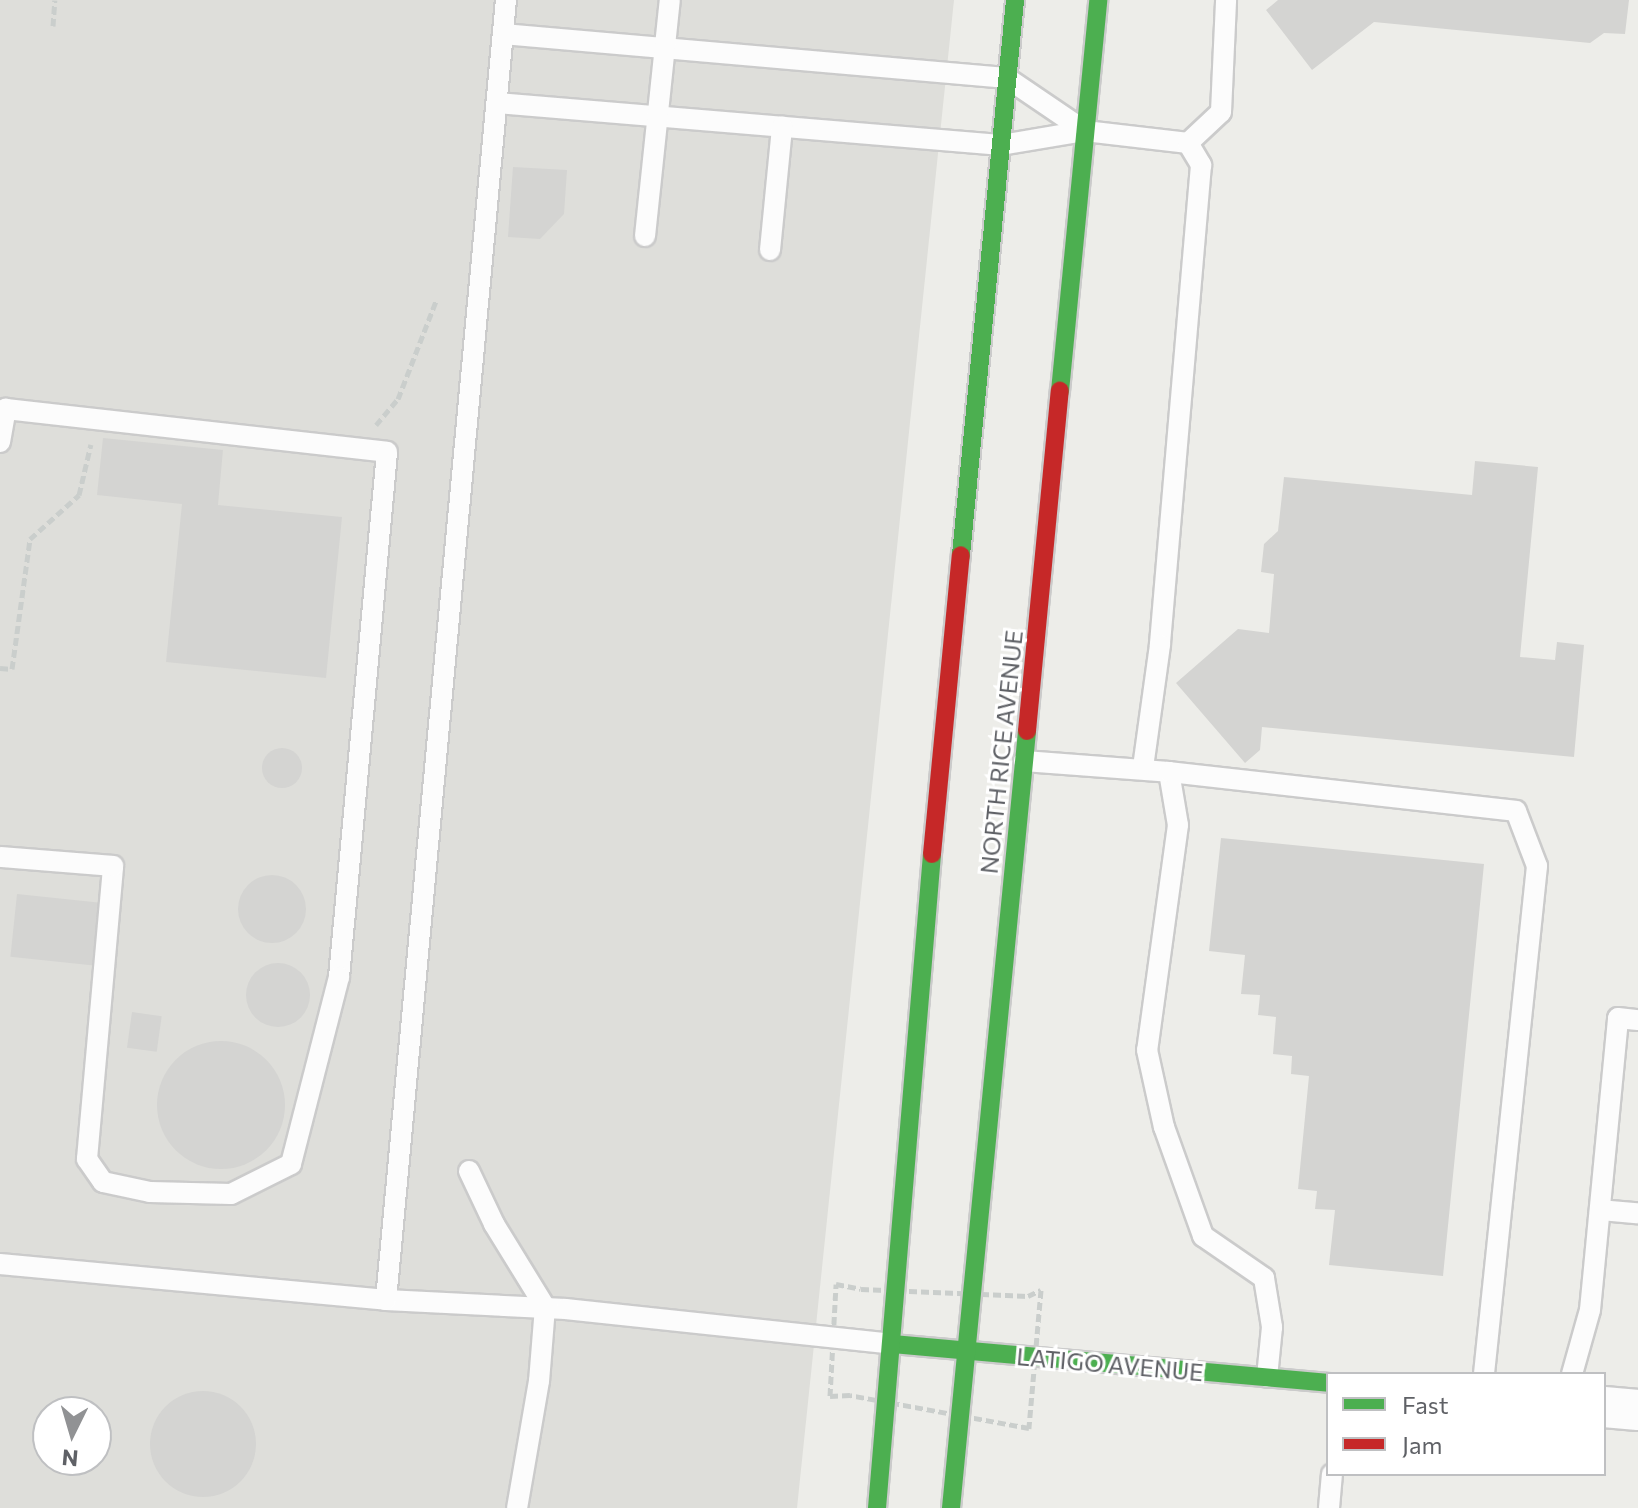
<!DOCTYPE html>
<style>
body{margin:0}
#map{position:relative;width:1638px;height:1508px;overflow:hidden;background:#edede9;font-family:Commissioner,sans-serif}
div>[style]{position:absolute}
.industrial>*{inset:0;background:#dededa}
.building>*{inset:0;background:#d4d4d2;transform-origin:0 0}
.round{border-radius:50%}
.path>*{height:5px;margin-top:-2.5px;transform-origin:0;background:repeating-linear-gradient(90deg,#cacecc 0 8px,transparent 0 12px)}
.roads{filter:drop-shadow(2px 0 #cbcbcb) drop-shadow(-2px 0 #cbcbcb) drop-shadow(0 2px #cbcbcb) drop-shadow(0 -2px #cbcbcb)}
.lane>*{height:20px;margin:-10px;padding:0 10px;transform-origin:10px;border-radius:10px;background:#fcfcfc}
.street>*{height:40px;margin:-20px;padding:0 20px;transform-origin:20px;border-radius:20px;background:#fcfcfc}
.fast>*{height:18px;margin:-9px;padding:0 9px;transform-origin:9px;border-radius:9px;background:#4caf50}
.jam>*{height:18px;margin:-9px;padding:0 9px;transform-origin:9px;border-radius:9px;background:#c62828}
span{translate:-50% -50%;white-space:nowrap;text-align:center;line-height:1.15;-webkit-text-stroke:6px #fff;paint-order:stroke}
.street-label{font-size:24px;color:#5f6166}
.legend{position:absolute;left:1326px;top:1372px;width:280px;height:104px;box-sizing:border-box;background:#fff;border:2px solid #bfc0c2;margin:0;padding:10px 14px;list-style:none;font-size:24px;color:#5f6166}
.legend li{display:flex;align-items:center;gap:16px;height:40px}
.legend b{width:40px;border:2px solid #bfc0c2}
.north{position:absolute;left:32px;top:1396px;width:80px;height:80px;box-sizing:border-box;background:#fff;border:2px solid #bfc0c2;border-radius:50%;rotate:185deg;font-size:22px;font-weight:700;line-height:32px;text-align:center;color:#5f6166}
.north::after{content:'';display:block;margin:auto;width:28px;height:36px;background:#919294;clip-path:polygon(50% 0,100% 100%,50% 72%,0 100%)}
</style>
<div id="map">
<div class="industrial">
<div style="clip-path:polygon(evenodd,0 0,954px 0,797px 1508px,0 1508px,0 0,48px 1412px,96px 1412px,96px 1460px,48px 1460px,48px 1412px)"></div>
</div>
<div class="building">
<div style="clip-path:polygon(1278px 0,1629px 0,1625px 34px,1604px 33px,1590px 43px,1374px 22px,1312px 70px,1266px 10px)"></div>
<div style="clip-path:polygon(513px 167px,567px 170px,564px 214px,540px 239px,508px 237px)"></div>
<div style="clip-path:polygon(103px 438px,223px 450px,218px 505px,342px 517px,326px 678px,166px 662px,182px 504px,97px 495px)"></div>
<div style="clip-path:polygon(1475px 461px,1538px 467px,1520px 657px,1555px 660px,1557px 642px,1584px 645px,1574px 757px,1262px 727px,1260px 750px,1245px 763px,1176px 683px,1238px 629px,1269px 633px,1274px 574px,1261px 572px,1264px 544px,1278px 531px,1284px 477px,1472px 495px)"></div>
<div class="round" style="left:262px;top:748px;width:40px;height:40px"></div>
<div style="clip-path:polygon(1221px 838px,1484px 864px,1443px 1276px,1329px 1265px,1335px 1210px,1315px 1209px,1317px 1191px,1298px 1189px,1309px 1076px,1291px 1074px,1292px 1056px,1273px 1054px,1276px 1017px,1258px 1015px,1260px 995px,1241px 994px,1245px 955px,1209px 951px)"></div>
<div class="round" style="left:238px;top:875px;width:68px;height:68px"></div>
<div style="left:17px;top:894px;width:91px;height:63px;rotate:6deg"></div>
<div class="round" style="left:246px;top:963px;width:64px;height:64px"></div>
<div style="left:132px;top:1012px;width:30px;height:36px;rotate:8deg"></div>
<div class="round" style="left:157px;top:1041px;width:128px;height:128px"></div>
<div class="round" style="left:150px;top:1391px;width:106px;height:106px"></div>
</div>
<div class="path">
<div style="left:53px;top:26px;width:26px;rotate:-86deg"></div>
<div style="left:376px;top:425px;width:34px;rotate:-50deg"></div>
<div style="left:398px;top:399px;width:105px;rotate:-68.8deg"></div>
<div style="left:0;top:668px;width:12px;rotate:5deg"></div>
<div style="left:12px;top:669px;width:131px;rotate:-82.1deg"></div>
<div style="left:30px;top:539px;width:66px;rotate:-41.9deg"></div>
<div style="left:79px;top:495px;width:52px;rotate:-76.8deg"></div>
<div style="left:836px;top:1284px;width:25px;rotate:11deg"></div>
<div style="left:861px;top:1289px;width:167px;rotate:2.4deg"></div>
<div style="left:1028px;top:1296px;width:14px;rotate:-25deg"></div>
<div style="left:1041px;top:1290px;width:139px;rotate:95deg"></div>
<div style="left:1029px;top:1428px;width:182px;rotate:-169.6deg"></div>
<div style="left:850px;top:1395px;width:20px;rotate:177deg"></div>
<div style="left:830px;top:1396px;width:112px;rotate:-86.9deg"></div>
</div>
<div class="roads">
<div class="lane">
<div style="left:497px;top:103px;width:506px;rotate:4.76deg"></div>
<div style="left:1001px;top:145px;width:85px;rotate:-9.5deg"></div>
<div style="left:1085px;top:131px;width:94px;rotate:-145.8deg"></div>
<div style="left:1007px;top:78px;width:506px;rotate:-175.01deg"></div>
<div style="left:1085px;top:131px;width:104px;rotate:6.6deg"></div>
<div style="left:1188px;top:143px;width:26px;rotate:59deg"></div>
<div style="left:1201px;top:165px;width:482px;rotate:94.9deg"></div>
<div style="left:1160px;top:645px;width:124px;rotate:97.9deg"></div>
<div style="left:1188px;top:143px;width:45px;rotate:-43.2deg"></div>
<div style="left:1221px;top:112px;width:112px;rotate:-87.4deg"></div>
<div style="left:645px;top:236px;width:237px;rotate:-84deg"></div>
<div style="left:770px;top:250px;width:124px;rotate:-84.4deg"></div>
<div style="left:0;top:442px;width:34px;rotate:-80deg"></div>
<div style="left:6px;top:409px;width:383px;rotate:6.4deg"></div>
<div style="left:387px;top:452px;width:527px;rotate:95.22deg"></div>
<div style="left:339px;top:977px;width:193px;rotate:104.4deg"></div>
<div style="left:291px;top:1164px;width:67px;rotate:153.4deg"></div>
<div style="left:231px;top:1194px;width:81px;rotate:-178.6deg"></div>
<div style="left:150px;top:1192px;width:48px;rotate:-168deg"></div>
<div style="left:103px;top:1182px;width:28px;rotate:-125deg"></div>
<div style="left:87px;top:1159px;width:294px;rotate:-84.9deg"></div>
<div style="left:113px;top:866px;width:113px;rotate:-175.4deg"></div>
<div style="left:1024px;top:761px;width:145px;rotate:4.3deg"></div>
<div style="left:1169px;top:772px;width:54px;rotate:80.4deg"></div>
<div style="left:1178px;top:825px;width:227px;rotate:97.8deg"></div>
<div style="left:1147px;top:1050px;width:79px;rotate:77.6deg"></div>
<div style="left:1164px;top:1127px;width:116px;rotate:70.3deg"></div>
<div style="left:1203px;top:1236px;width:74px;rotate:34.5deg"></div>
<div style="left:1264px;top:1278px;width:50px;rotate:80.7deg"></div>
<div style="left:1272px;top:1327px;width:50px;rotate:95.7deg"></div>
<div style="left:1169px;top:772px;width:349px;rotate:6.4deg"></div>
<div style="left:1516px;top:811px;width:59px;rotate:69.1deg"></div>
<div style="left:1537px;top:866px;width:511px;rotate:95.96deg"></div>
<div style="left:469px;top:1171px;width:59px;rotate:64.7deg"></div>
<div style="left:494px;top:1224px;width:97px;rotate:58.4deg"></div>
<div style="left:545px;top:1307px;width:74px;rotate:94.6deg"></div>
<div style="left:539px;top:1381px;width:129px;rotate:99.8deg"></div>
<div style="left:1600px;top:1210px;width:38px;rotate:5deg"></div>
<div style="left:0;top:1264px;width:388px;rotate:5.3deg"></div>
<div style="left:386px;top:1300px;width:180px;rotate:2.9deg"></div>
<div style="left:566px;top:1309px;width:328px;rotate:6.1deg"></div>
<div style="left:386px;top:1300px;width:1306px;rotate:-84.73deg"></div>
<div style="left:1572px;top:1374px;width:66px;rotate:-74.3deg"></div>
<div style="left:1590px;top:1310px;width:293px;rotate:-84.5deg"></div>
<div style="left:1618px;top:1018px;width:20px;rotate:6deg"></div>
<div style="left:1329px;top:1508px;width:34px;rotate:-85deg"></div>
</div>
<div class="street">
<div style="left:1604px;top:1407px;width:34px;rotate:5deg"></div>
</div>
<div class="fast">
<div style="left:1060px;top:391px;width:393px;rotate:-84.4deg"></div>
<div style="left:961px;top:555px;width:558px;rotate:-84.44deg"></div>
<div style="left:893px;top:1344px;width:437px;rotate:5.1deg"></div>
<div style="left:877px;top:1508px;width:656px;rotate:-85.19deg"></div>
<div style="left:951px;top:1508px;width:781px;rotate:-84.41deg"></div>
</div>
<div class="jam">
<div style="left:1027px;top:731px;width:342px;rotate:-84.5deg"></div>
<div style="left:932px;top:854px;width:300px;rotate:-84.5deg"></div>
</div>
</div>
<div class="street-label">
<span style="left:1001px;top:752px;rotate:-84deg">NORTH RICE AVENUE</span>
<span style="left:1110px;top:1364px;rotate:5deg">LATIGO AVENUE</span>
</div>
<ul class="legend">
<li><b style="height:10px;background:#4caf50"></b>Fast</li>
<li><b style="height:10px;background:#c62828"></b>Jam</li>
</ul>
<div class="north">N</div>
</div>
